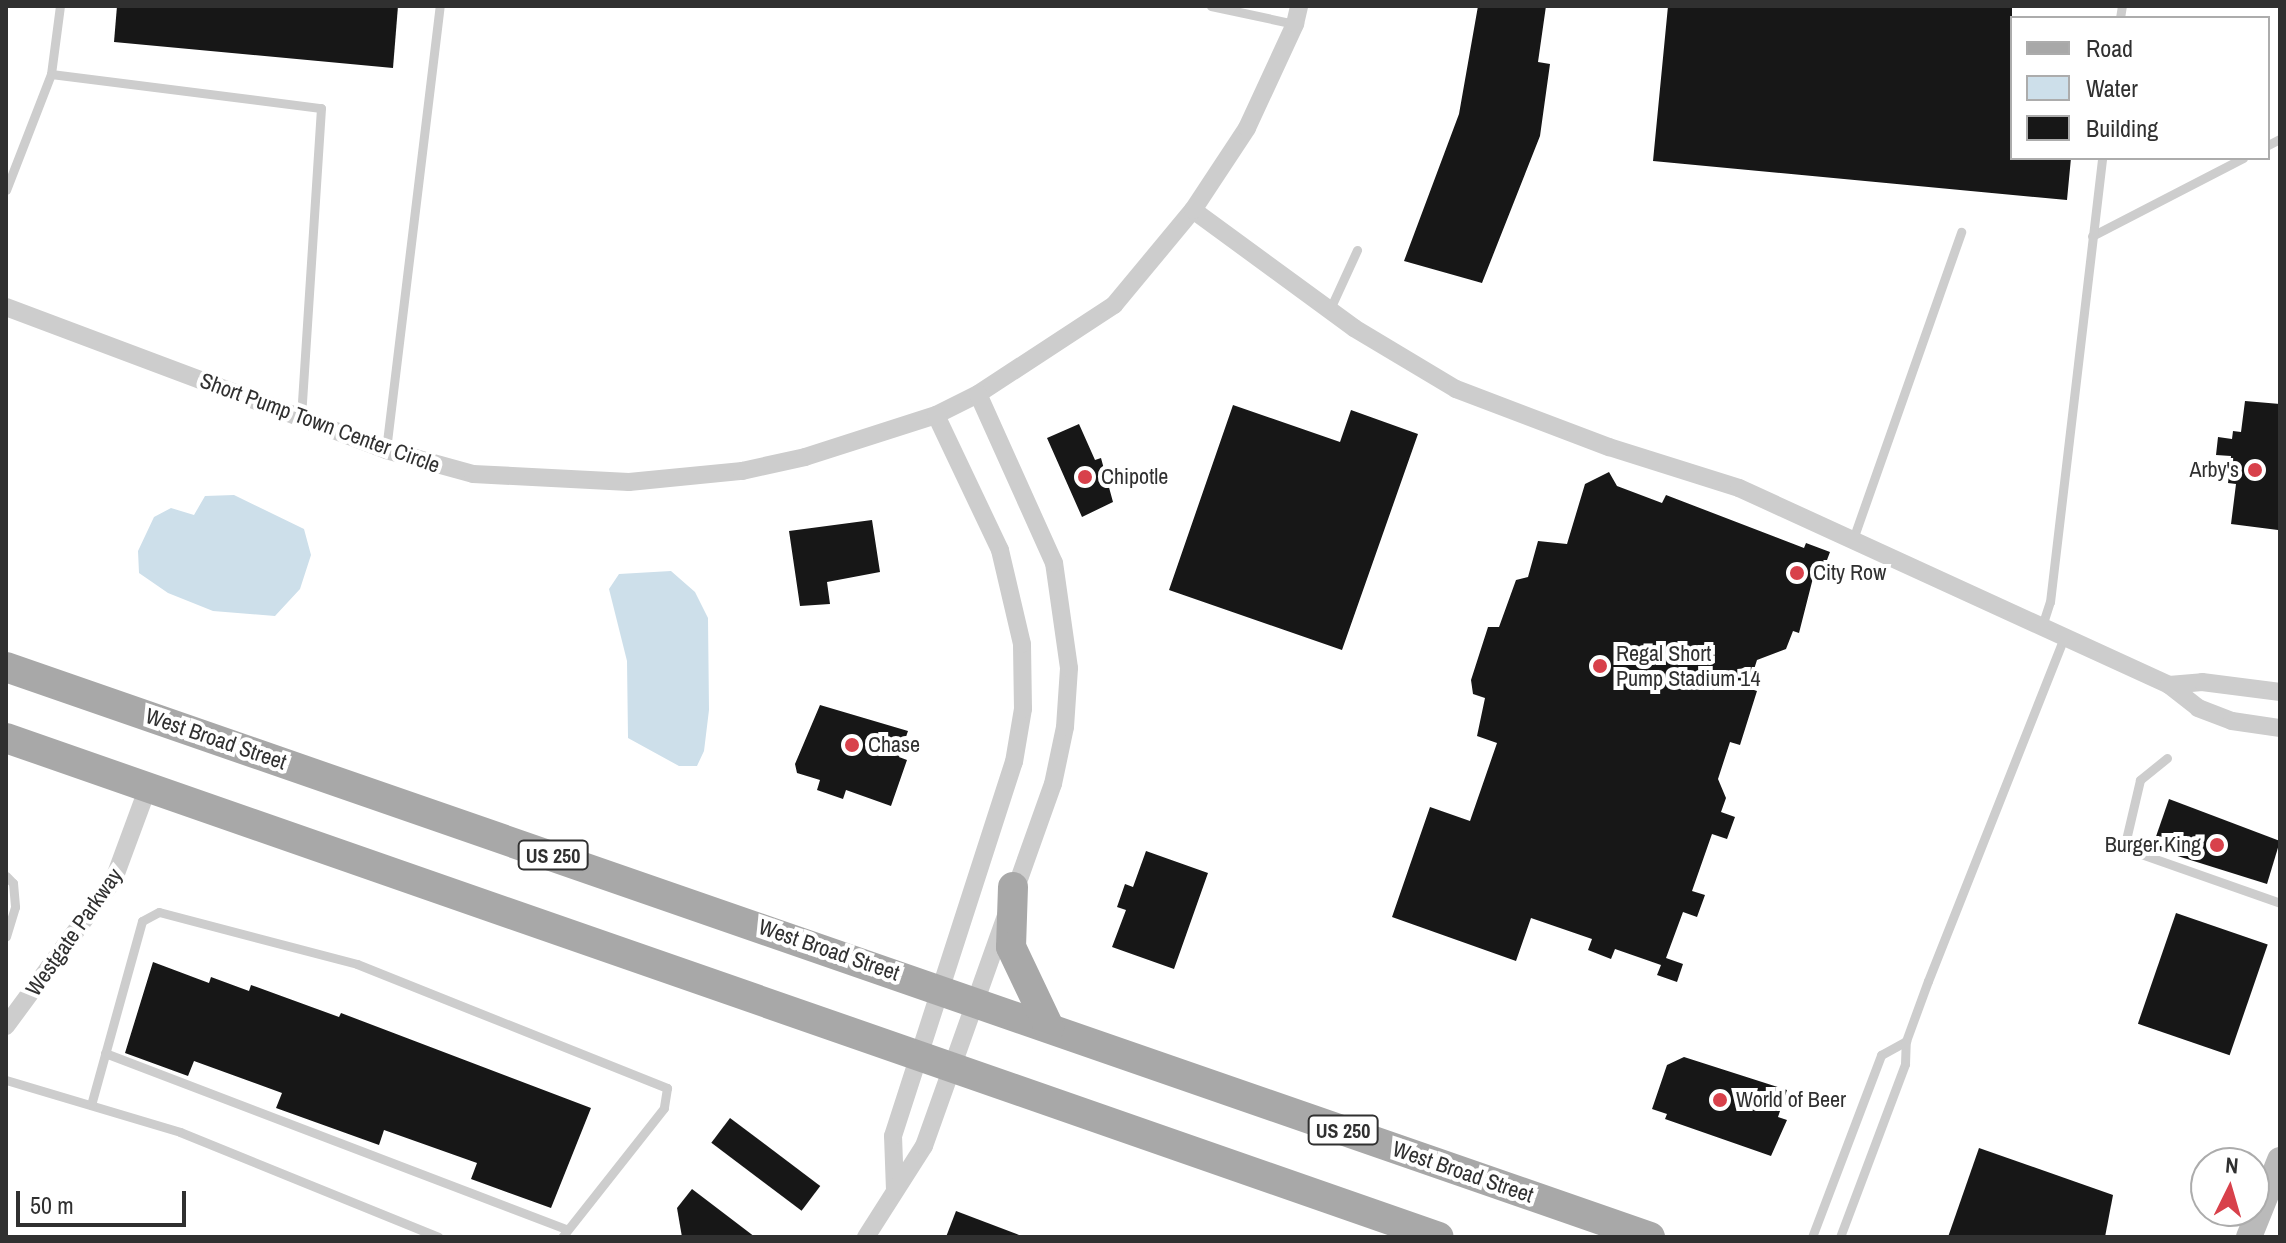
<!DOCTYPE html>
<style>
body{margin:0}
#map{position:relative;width:2286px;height:1243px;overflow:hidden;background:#fff;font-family:"Archivo Narrow",sans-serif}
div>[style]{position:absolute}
.water>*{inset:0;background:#cddfea}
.building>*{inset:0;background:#171717;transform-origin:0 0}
.lane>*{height:9px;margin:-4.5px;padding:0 4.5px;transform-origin:4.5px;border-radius:4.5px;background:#cdcdcd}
.street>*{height:18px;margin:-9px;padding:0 9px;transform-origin:9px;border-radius:9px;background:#cdcdcd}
.secondary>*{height:26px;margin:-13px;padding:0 13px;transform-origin:13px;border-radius:13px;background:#bababa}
.primary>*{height:30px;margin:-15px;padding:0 15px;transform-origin:15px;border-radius:15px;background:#a8a8a8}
.dots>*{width:22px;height:22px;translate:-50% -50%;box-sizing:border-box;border:4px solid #fff;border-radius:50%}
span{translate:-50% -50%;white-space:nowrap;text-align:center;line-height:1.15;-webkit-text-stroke:8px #fff;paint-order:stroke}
.shield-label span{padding:2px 6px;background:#fff;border:2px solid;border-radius:6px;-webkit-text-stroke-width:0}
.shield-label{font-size:20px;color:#303030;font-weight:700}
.street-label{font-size:22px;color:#303030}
.poi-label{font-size:22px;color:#303030}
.right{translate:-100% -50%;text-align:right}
.left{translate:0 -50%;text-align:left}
.frame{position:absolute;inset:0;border:8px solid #303030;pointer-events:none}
.legend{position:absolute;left:2010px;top:16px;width:260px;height:144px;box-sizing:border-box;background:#fff;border:2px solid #acacac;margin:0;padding:10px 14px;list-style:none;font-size:24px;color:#303030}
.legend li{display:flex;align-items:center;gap:16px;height:40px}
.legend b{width:40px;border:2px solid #acacac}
.north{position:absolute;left:2190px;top:1147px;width:80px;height:80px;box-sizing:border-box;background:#fff;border:2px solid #acacac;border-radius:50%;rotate:5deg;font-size:22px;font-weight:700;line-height:32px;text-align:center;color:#303030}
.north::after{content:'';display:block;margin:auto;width:28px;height:36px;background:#d8414b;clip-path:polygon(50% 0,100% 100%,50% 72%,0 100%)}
.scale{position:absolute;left:16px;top:1191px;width:170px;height:36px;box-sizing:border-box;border:4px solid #303030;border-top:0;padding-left:10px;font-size:24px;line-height:28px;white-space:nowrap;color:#303030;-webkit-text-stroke:6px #fff;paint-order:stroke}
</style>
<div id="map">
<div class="water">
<div style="clip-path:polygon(234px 495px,304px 529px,311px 555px,300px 589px,275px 616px,213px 611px,168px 593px,139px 573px,138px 551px,154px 517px,171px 508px,194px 515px,205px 496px)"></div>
<div style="clip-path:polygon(671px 571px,695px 592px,708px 618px,709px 710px,704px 751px,697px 766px,679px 766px,628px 738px,627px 661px,609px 589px,619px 574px)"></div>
</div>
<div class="building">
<div style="clip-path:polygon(117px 6px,398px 6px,393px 68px,114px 42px)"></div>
<div style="clip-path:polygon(1478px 6px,1546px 6px,1538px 62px,1550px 64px,1540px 136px,1482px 283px,1404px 261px,1459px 114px)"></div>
<div style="clip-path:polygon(1668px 6px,2012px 6px,2012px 158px,2071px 158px,2067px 200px,1653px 161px)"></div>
<div style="clip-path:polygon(2245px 401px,2280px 404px,2278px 530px,2231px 524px,2236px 484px,2228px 483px,2231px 456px,2216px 455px,2218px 437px,2232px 439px,2233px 431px,2241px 432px)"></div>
<div style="clip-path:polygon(1233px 405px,1340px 442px,1351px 410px,1418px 434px,1342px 650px,1169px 590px)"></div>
<div style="clip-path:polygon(1079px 424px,1095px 460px,1101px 458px,1113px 502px,1082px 517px,1047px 438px)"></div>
<div style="clip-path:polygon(1609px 472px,1617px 486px,1662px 503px,1666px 495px,1804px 548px,1806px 543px,1830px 552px,1821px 576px,1814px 574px,1799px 633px,1793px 631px,1786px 649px,1757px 660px,1748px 688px,1757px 691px,1740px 745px,1730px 742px,1718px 779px,1726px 798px,1721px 812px,1735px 817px,1727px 839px,1712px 834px,1692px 891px,1705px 895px,1697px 917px,1683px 912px,1666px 958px,1683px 964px,1677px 982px,1657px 975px,1661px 965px,1615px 949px,1611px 959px,1588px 950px,1592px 939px,1531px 918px,1516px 961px,1392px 917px,1430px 807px,1470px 821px,1497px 743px,1477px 736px,1485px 698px,1473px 694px,1471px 680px,1488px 627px,1499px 627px,1516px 580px,1528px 577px,1538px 541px,1567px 544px,1585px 484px)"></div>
<div style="clip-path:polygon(872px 520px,880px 572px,827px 582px,830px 604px,800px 606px,789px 531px)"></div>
<div style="clip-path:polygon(820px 705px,908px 731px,899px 757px,907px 760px,891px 806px,846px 790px,843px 799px,817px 790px,820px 780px,797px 773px,795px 764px)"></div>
<div style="clip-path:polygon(2169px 799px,2280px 841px,2267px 884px,2152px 848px)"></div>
<div style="clip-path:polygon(1146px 851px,1208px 873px,1174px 969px,1112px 947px,1126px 910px,1117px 907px,1125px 884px,1133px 887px)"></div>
<div style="left:2176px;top:913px;width:97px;height:117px;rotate:19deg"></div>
<div style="clip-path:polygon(153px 962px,209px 983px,211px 977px,249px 991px,251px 985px,339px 1017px,341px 1013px,591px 1108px,551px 1208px,471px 1179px,477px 1163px,384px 1130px,379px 1145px,276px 1108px,282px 1093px,194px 1061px,188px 1076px,125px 1053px)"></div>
<div style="clip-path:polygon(1684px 1057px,1787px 1090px,1778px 1117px,1787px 1120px,1771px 1156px,1665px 1119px,1667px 1114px,1652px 1109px,1667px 1065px)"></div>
<div style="left:730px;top:1118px;width:113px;height:31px;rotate:37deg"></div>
<div style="clip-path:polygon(1979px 1148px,2113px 1195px,2105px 1237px,1948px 1237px)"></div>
<div style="clip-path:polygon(692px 1189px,755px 1237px,682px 1237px,677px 1208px)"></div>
<div style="clip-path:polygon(956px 1211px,1019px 1235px,1018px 1237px,946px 1237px)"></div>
</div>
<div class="lane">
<div style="left:1211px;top:6px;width:86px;rotate:12.1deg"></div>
<div style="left:2120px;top:18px;width:12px;rotate:-81deg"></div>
<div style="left:51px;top:74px;width:69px;rotate:-82.5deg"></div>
<div style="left:2268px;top:145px;width:13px;rotate:-27deg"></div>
<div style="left:6px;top:190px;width:124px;rotate:-68.8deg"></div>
<div style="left:51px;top:74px;width:272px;rotate:7.2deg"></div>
<div style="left:321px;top:108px;width:312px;rotate:93.7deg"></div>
<div style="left:2092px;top:236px;width:170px;rotate:-27.3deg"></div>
<div style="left:1330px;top:309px;width:65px;rotate:-65.4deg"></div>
<div style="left:386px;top:450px;width:447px;rotate:-83.1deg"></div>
<div style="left:1852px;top:542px;width:329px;rotate:-70.6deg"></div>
<div style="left:2042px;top:626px;width:25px;rotate:-72deg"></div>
<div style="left:2050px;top:602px;width:447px;rotate:-83.3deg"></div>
<div style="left:2167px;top:758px;width:35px;rotate:141deg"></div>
<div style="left:2140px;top:780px;width:70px;rotate:103.2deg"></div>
<div style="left:2124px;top:848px;width:165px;rotate:19.4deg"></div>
<div style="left:6px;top:876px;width:10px;rotate:45deg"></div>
<div style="left:13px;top:883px;width:24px;rotate:85deg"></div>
<div style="left:15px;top:907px;width:31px;rotate:107deg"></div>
<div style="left:105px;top:1053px;width:493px;rotate:20.9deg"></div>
<div style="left:6px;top:1080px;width:182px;rotate:16.6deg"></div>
<div style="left:180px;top:1132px;width:279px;rotate:22.1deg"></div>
<div style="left:91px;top:1105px;width:191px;rotate:-74.5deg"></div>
<div style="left:142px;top:921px;width:19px;rotate:-28deg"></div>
<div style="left:159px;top:912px;width:205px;rotate:14.7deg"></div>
<div style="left:357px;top:964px;width:334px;rotate:21.8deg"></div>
<div style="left:667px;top:1088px;width:20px;rotate:99deg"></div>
<div style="left:664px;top:1108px;width:164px;rotate:128.3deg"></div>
<div style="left:1812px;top:1237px;width:195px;rotate:-69.2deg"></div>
<div style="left:1881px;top:1055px;width:29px;rotate:-29deg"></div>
<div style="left:1840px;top:1237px;width:185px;rotate:-69.4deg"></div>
<div style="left:1905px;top:1064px;width:23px;rotate:-88deg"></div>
<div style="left:1906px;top:1041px;width:64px;rotate:-69.9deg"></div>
<div style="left:1928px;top:981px;width:367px;rotate:-68.4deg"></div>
</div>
<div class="street">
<div style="left:1193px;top:210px;width:200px;rotate:36.2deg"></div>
<div style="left:1354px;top:328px;width:119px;rotate:30.9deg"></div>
<div style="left:1456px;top:389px;width:164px;rotate:20.8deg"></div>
<div style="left:1609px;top:447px;width:136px;rotate:17.5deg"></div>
<div style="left:1739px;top:488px;width:473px;rotate:24.6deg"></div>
<div style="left:2169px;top:685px;width:37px;rotate:38deg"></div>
<div style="left:2198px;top:708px;width:36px;rotate:21deg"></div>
<div style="left:2232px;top:721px;width:49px;rotate:8.3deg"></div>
<div style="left:6px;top:307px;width:406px;rotate:20.6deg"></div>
<div style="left:386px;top:450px;width:90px;rotate:15.4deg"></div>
<div style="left:473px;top:474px;width:156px;rotate:2.9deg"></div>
<div style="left:629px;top:482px;width:114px;rotate:-5.6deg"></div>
<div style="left:742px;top:471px;width:65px;rotate:-12.5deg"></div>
<div style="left:805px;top:457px;width:138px;rotate:-17.8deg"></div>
<div style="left:936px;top:415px;width:47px;rotate:-26.6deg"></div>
<div style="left:978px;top:394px;width:163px;rotate:-33.2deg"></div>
<div style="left:1114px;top:305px;width:124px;rotate:-50.3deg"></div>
<div style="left:1193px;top:210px;width:98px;rotate:-56.6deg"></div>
<div style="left:1247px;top:128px;width:115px;rotate:-65.2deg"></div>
<div style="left:1295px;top:24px;width:18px;rotate:-77deg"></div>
<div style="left:2169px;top:685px;width:33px;rotate:-5deg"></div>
<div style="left:2202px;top:682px;width:79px;rotate:7.3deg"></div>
<div style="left:6px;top:1026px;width:182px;rotate:-53.7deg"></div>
<div style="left:114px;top:879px;width:98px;rotate:-69.7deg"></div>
<div style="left:895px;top:1190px;width:54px;rotate:-92.1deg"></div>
<div style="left:893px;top:1136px;width:393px;rotate:-72.1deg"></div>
<div style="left:1014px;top:762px;width:54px;rotate:-80.4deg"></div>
<div style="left:1023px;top:709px;width:65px;rotate:-90.9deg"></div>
<div style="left:1022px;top:644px;width:97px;rotate:-103.2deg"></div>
<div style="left:1000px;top:550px;width:149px;rotate:-115.4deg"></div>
<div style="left:866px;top:1237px;width:108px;rotate:-57.5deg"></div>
<div style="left:924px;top:1146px;width:384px;rotate:-70.4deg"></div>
<div style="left:1053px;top:784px;width:58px;rotate:-78.1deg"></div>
<div style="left:1065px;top:727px;width:59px;rotate:-86.1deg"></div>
<div style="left:1069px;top:668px;width:106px;rotate:-98.1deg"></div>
<div style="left:1054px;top:563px;width:185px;rotate:-114.2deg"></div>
</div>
<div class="secondary">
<div style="left:2249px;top:1237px;width:83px;rotate:-68.1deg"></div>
</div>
<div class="primary">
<div style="left:6px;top:667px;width:1740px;rotate:19.12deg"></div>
<div style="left:6px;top:738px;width:1517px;rotate:19.2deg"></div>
<div style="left:1013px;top:887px;width:60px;rotate:91.9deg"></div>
<div style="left:1011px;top:947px;width:89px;rotate:64.6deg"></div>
</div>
<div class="dots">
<div style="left:2255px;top:470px;background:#d8414b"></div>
<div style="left:1085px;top:477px;background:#d8414b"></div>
<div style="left:1797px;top:573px;background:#d8414b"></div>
<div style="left:1600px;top:666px;background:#d8414b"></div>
<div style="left:852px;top:745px;background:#d8414b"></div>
<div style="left:2217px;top:845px;background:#d8414b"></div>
<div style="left:1720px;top:1100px;background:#d8414b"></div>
</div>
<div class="shield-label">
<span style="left:553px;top:855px">US 250</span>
<span style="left:1343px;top:1130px">US 250</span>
</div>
<div class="street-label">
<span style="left:320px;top:423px;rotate:20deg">Short Pump Town Center Circle</span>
<span style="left:216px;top:739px;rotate:19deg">West Broad Street</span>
<span style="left:74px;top:932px;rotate:-55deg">Westgate Parkway</span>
<span style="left:829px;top:950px;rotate:19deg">West Broad Street</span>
<span style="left:1463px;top:1172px;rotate:19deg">West Broad Street</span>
</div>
<div class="poi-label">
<span class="right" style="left:2239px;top:470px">Arby's</span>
<span class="left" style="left:1101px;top:477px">Chipotle</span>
<span class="left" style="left:1813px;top:573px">City Row</span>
<span class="left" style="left:1616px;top:666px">Regal Short<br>Pump Stadium 14</span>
<span class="left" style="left:868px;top:745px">Chase</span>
<span class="right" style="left:2201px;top:845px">Burger King</span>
<span class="left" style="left:1736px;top:1100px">World of Beer</span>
</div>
<div class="frame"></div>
<ul class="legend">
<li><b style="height:10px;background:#a8a8a8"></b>Road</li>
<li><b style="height:22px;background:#cddfea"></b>Water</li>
<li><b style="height:22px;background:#171717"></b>Building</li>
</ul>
<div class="north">N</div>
<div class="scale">50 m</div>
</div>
